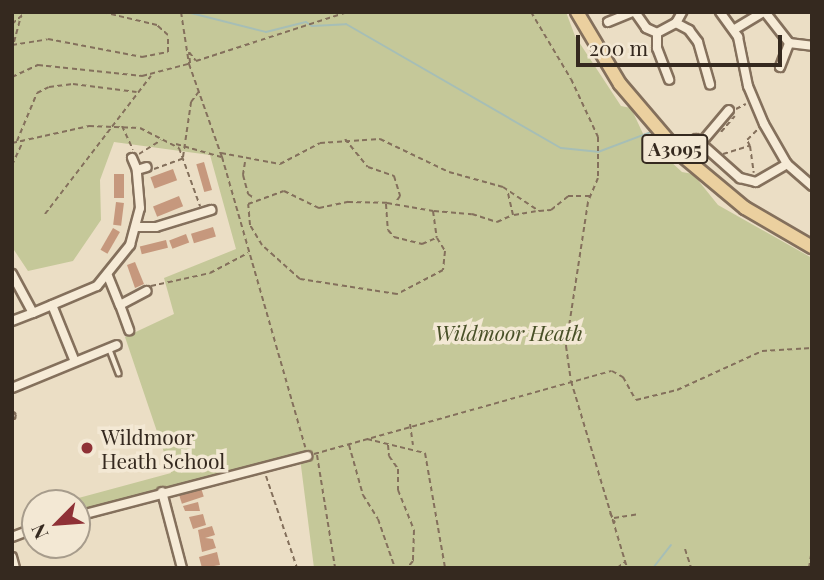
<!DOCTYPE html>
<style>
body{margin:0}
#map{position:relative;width:824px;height:580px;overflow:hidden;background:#ebdec5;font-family:"Playfair Display",serif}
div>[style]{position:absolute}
.green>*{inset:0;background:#c5c899}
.stream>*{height:2px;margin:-1px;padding:0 1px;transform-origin:1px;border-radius:1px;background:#a6beb6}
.building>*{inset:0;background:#c6987d;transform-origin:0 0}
.path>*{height:2px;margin-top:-1px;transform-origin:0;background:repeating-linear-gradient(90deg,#84705c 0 5px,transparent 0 8.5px)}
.roads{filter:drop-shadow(2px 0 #84705c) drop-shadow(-2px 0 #84705c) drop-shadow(0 2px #84705c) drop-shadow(0 -2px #84705c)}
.lane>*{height:3.5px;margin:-1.75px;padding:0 1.75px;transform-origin:1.75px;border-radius:1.75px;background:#f6ebd7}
.street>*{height:8px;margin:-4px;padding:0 4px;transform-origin:4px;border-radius:4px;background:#f6ebd7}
.primary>*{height:12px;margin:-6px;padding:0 6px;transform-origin:6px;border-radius:6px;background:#ebd09f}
.dots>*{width:19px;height:19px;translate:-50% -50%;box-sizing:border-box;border:4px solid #f3e8d4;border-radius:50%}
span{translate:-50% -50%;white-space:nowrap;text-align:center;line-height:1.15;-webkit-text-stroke:7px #f3e8d4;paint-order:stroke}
.shield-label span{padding:2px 5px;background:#f3e8d4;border:2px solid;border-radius:5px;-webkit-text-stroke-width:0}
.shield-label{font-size:19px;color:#35291f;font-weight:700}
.park-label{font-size:21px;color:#485027;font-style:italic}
.poi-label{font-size:21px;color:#35291f}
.left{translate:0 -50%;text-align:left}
.frame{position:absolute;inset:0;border:14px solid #35291f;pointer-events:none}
.north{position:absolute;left:21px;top:489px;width:70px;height:70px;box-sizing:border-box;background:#f3e8d4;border:2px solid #a79c8c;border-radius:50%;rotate:245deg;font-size:19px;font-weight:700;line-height:28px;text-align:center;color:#35291f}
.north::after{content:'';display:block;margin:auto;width:24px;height:32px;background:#8f3136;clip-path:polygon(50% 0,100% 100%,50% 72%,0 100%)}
.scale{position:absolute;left:576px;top:35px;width:206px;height:32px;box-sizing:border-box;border:4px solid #35291f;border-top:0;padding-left:9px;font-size:21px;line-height:24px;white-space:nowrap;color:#35291f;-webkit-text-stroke:5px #f3e8d4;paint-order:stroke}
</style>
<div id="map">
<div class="green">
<div style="clip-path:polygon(12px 12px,566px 12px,575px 36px,621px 106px,631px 108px,645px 138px,682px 172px,693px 174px,718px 205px,812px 258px,812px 568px,314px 568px,300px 458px,77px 523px,77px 503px,60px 503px,171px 473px,125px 337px,174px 314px,164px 278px,236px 249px,210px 155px,114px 142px,100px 180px,101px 220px,73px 261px,28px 271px,12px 247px)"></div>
</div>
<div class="stream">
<div style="left:187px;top:12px;width:81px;rotate:14.2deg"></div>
<div style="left:266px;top:32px;width:41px;rotate:-14deg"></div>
<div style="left:306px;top:22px;width:7px;rotate:34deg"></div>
<div style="left:312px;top:26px;width:34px;rotate:-3deg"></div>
<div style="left:346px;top:24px;width:248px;rotate:30deg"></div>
<div style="left:561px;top:148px;width:37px;rotate:6deg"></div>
<div style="left:598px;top:152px;width:57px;rotate:-20.7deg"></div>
<div style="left:653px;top:568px;width:29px;rotate:-52deg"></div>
</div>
<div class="building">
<div style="left:204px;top:162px;width:29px;height:8px;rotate:74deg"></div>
<div style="left:173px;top:169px;width:12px;height:24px;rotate:70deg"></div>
<div style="left:114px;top:174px;width:10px;height:24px"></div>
<div style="left:179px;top:196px;width:11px;height:28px;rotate:68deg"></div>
<div style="left:116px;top:202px;width:8px;height:23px;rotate:7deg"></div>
<div style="left:213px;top:227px;width:10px;height:23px;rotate:73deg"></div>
<div style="left:113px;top:228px;width:8px;height:25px;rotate:30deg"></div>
<div style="left:186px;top:234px;width:9px;height:18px;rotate:69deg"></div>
<div style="left:166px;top:240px;width:8px;height:27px;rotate:76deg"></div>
<div style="clip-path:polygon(135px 262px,144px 284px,135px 288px,127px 265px)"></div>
<div style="left:201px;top:488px;width:9px;height:23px;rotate:72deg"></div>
<div style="clip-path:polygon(198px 502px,200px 511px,185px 511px,183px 506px)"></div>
<div style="clip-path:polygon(203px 514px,206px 525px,193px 529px,189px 517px)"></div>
<div style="clip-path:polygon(212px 526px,215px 535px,205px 538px,213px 539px,216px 548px,202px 552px,198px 530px)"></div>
<div style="clip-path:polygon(217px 552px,220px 565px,202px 568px,199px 557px)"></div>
</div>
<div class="path">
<div style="left:181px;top:12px;width:53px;rotate:81.3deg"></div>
<div style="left:189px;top:64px;width:99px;rotate:70.5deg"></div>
<div style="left:222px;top:157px;width:302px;rotate:74deg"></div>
<div style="left:531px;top:12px;width:78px;rotate:59.2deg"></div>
<div style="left:571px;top:79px;width:64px;rotate:65deg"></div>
<div style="left:598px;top:137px;width:41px;rotate:90deg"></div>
<div style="left:598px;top:178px;width:26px;rotate:113deg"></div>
<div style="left:588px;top:202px;width:146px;rotate:98.7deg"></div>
<div style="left:566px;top:346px;width:35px;rotate:82deg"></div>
<div style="left:571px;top:381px;width:195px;rotate:73.3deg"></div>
<div style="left:12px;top:24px;width:18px;rotate:-41deg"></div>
<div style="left:14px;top:42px;width:27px;rotate:-75deg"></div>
<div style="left:12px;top:45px;width:36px;rotate:-9deg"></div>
<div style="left:48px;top:39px;width:96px;rotate:10.8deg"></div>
<div style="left:142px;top:57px;width:26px;rotate:-11deg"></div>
<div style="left:168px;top:52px;width:17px;rotate:-90deg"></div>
<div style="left:168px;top:35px;width:15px;rotate:-138deg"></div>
<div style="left:157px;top:25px;width:57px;rotate:-166.7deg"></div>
<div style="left:190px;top:63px;width:11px;rotate:-95deg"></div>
<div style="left:189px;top:52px;width:11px;rotate:52deg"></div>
<div style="left:196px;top:61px;width:160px;rotate:-17.9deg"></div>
<div style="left:12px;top:77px;width:29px;rotate:-25deg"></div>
<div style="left:38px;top:65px;width:105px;rotate:6deg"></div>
<div style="left:142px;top:76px;width:48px;rotate:-14.6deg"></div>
<div style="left:736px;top:109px;width:11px;rotate:-27deg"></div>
<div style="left:122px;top:126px;width:26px;rotate:65deg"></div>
<div style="left:721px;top:132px;width:21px;rotate:-49deg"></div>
<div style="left:345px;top:139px;width:36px;rotate:51deg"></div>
<div style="left:368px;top:167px;width:28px;rotate:19deg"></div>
<div style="left:394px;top:176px;width:21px;rotate:73deg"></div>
<div style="left:400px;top:196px;width:7px;rotate:124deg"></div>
<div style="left:17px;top:141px;width:52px;rotate:-67.4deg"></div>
<div style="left:37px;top:93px;width:13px;rotate:-27deg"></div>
<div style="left:49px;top:87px;width:24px;rotate:-7deg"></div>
<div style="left:73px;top:84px;width:64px;rotate:7.1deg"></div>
<div style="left:12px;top:143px;width:79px;rotate:-12.4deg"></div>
<div style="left:89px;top:126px;width:51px;rotate:2.2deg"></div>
<div style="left:140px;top:128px;width:44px;rotate:27.1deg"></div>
<div style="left:179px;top:148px;width:62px;rotate:70.1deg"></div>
<div style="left:176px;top:144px;width:47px;rotate:16.1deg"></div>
<div style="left:750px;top:146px;width:27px;rotate:82deg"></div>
<div style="left:221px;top:153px;width:60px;rotate:10.6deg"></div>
<div style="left:280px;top:164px;width:45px;rotate:-27.7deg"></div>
<div style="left:320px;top:143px;width:60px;rotate:-3.8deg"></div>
<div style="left:380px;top:139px;width:76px;rotate:25.6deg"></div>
<div style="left:449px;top:172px;width:56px;rotate:15.5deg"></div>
<div style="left:503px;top:187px;width:43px;rotate:33.7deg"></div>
<div style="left:539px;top:211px;width:12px;rotate:-5deg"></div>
<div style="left:551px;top:210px;width:22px;rotate:-39deg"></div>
<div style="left:568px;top:196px;width:23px"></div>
<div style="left:139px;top:154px;width:26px;rotate:-32deg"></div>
<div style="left:723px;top:154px;width:28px;rotate:-17deg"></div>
<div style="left:750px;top:146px;width:7px;rotate:-117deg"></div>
<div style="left:747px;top:140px;width:16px;rotate:-45deg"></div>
<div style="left:183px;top:157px;width:56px;rotate:-81.7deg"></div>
<div style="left:191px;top:102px;width:15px;rotate:-53deg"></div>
<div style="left:245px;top:162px;width:13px;rotate:99deg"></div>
<div style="left:243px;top:175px;width:20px;rotate:75deg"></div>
<div style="left:248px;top:194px;width:7px;rotate:34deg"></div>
<div style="left:12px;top:165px;width:26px;rotate:-65deg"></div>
<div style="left:154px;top:169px;width:30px;rotate:-20deg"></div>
<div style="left:284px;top:191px;width:39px;rotate:26deg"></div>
<div style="left:319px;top:208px;width:30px;rotate:-12deg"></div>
<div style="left:348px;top:202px;width:39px;rotate:1deg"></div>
<div style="left:387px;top:203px;width:47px;rotate:9.9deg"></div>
<div style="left:433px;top:211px;width:27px;rotate:82deg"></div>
<div style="left:437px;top:238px;width:15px;rotate:58deg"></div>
<div style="left:445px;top:251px;width:19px;rotate:96deg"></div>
<div style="left:443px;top:270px;width:52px;rotate:152.4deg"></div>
<div style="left:397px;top:294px;width:98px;rotate:-171.2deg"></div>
<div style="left:300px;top:279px;width:51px;rotate:-138.2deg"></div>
<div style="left:262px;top:245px;width:23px;rotate:-121deg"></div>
<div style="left:250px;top:225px;width:21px;rotate:-95deg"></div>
<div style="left:248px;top:204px;width:38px;rotate:-20deg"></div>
<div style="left:386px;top:204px;width:26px;rotate:86deg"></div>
<div style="left:388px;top:230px;width:9px;rotate:49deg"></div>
<div style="left:394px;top:237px;width:29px;rotate:14deg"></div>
<div style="left:422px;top:244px;width:15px;rotate:-23deg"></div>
<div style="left:434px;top:211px;width:38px;rotate:5deg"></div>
<div style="left:472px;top:214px;width:26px;rotate:18deg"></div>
<div style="left:497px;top:222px;width:17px;rotate:-24deg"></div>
<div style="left:513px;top:215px;width:23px;rotate:-103deg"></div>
<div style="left:45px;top:214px;width:174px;rotate:-52.5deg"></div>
<div style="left:514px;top:215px;width:22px;rotate:-10deg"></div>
<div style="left:151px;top:286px;width:60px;rotate:-12.4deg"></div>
<div style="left:210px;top:273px;width:43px;rotate:-27.8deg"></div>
<div style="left:410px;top:424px;width:21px;rotate:82deg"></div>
<div style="left:367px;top:439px;width:60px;rotate:13.6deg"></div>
<div style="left:425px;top:453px;width:117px;rotate:80.1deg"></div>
<div style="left:349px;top:445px;width:52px;rotate:74.4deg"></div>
<div style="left:363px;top:495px;width:28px;rotate:58deg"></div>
<div style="left:378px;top:519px;width:52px;rotate:70.9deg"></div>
<div style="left:388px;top:445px;width:11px;rotate:85deg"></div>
<div style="left:389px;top:456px;width:16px;rotate:55deg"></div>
<div style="left:398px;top:469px;width:21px;rotate:90deg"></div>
<div style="left:398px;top:490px;width:43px;rotate:68.2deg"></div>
<div style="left:414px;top:530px;width:31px;rotate:92deg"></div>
<div style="left:413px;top:561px;width:9px;rotate:131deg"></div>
<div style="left:314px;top:454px;width:309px;rotate:-15.6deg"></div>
<div style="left:612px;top:371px;width:13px;rotate:29deg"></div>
<div style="left:623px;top:377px;width:26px;rotate:61deg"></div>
<div style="left:636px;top:400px;width:42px;rotate:-13.7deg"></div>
<div style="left:677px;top:390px;width:94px;rotate:-24.6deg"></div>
<div style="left:762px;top:351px;width:50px;rotate:-3.4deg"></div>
<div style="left:317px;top:455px;width:114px;rotate:80.9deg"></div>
<div style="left:266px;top:476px;width:97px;rotate:71.4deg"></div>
<div style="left:610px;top:513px;width:11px;rotate:63deg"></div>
<div style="left:614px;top:518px;width:24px;rotate:-9deg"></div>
<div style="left:685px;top:549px;width:20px;rotate:72deg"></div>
<div style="left:617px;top:568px;width:10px;rotate:-37deg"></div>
<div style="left:809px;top:568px;width:18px;rotate:-81deg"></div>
</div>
<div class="roads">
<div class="lane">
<div style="left:110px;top:350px;width:25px;rotate:69deg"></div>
<div style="left:12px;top:415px;width:1px;rotate:45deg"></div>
</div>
<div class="street">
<div style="left:635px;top:12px;width:19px;rotate:55deg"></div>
<div style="left:646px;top:28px;width:12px;rotate:24deg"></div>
<div style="left:657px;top:33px;width:21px;rotate:-28deg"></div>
<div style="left:676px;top:23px;width:15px;rotate:28deg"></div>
<div style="left:689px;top:30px;width:15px;rotate:53deg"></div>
<div style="left:698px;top:42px;width:44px;rotate:74.1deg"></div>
<div style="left:720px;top:12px;width:31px;rotate:54deg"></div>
<div style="left:738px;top:37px;width:50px;rotate:78.5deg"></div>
<div style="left:748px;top:86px;width:41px;rotate:67.2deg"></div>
<div style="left:764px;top:124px;width:46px;rotate:60.1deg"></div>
<div style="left:787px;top:164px;width:33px;rotate:41deg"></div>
<div style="left:765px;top:12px;width:39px;rotate:52deg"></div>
<div style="left:789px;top:43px;width:23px;rotate:7deg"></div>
<div style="left:608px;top:22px;width:27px;rotate:-22deg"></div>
<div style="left:676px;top:23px;width:13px;rotate:-61deg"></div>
<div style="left:735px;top:29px;width:33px;rotate:-31deg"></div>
<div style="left:657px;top:33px;width:15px;rotate:90deg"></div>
<div style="left:657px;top:48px;width:34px;rotate:69deg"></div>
<div style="left:780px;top:67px;width:26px;rotate:-69deg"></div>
<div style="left:696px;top:139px;width:59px;rotate:41.6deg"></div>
<div style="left:740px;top:178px;width:16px;rotate:14deg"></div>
<div style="left:756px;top:182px;width:36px;rotate:-30deg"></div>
<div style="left:701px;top:143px;width:43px;rotate:-49.7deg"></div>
<div style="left:132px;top:158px;width:13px;rotate:67deg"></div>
<div style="left:137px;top:227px;width:19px"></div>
<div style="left:156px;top:227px;width:58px;rotate:-17.2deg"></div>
<div style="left:12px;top:274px;width:44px;rotate:61.7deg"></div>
<div style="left:33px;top:313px;width:69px;rotate:-22.9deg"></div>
<div style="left:97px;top:286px;width:53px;rotate:-51.2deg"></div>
<div style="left:130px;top:245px;width:38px;rotate:-75deg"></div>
<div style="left:140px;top:208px;width:38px;rotate:-95deg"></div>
<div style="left:137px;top:170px;width:10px;rotate:-17deg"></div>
<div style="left:108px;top:276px;width:31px;rotate:68deg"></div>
<div style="left:120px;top:305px;width:30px;rotate:-28deg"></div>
<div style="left:52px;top:305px;width:61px;rotate:68deg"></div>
<div style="left:120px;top:305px;width:27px;rotate:70deg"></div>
<div style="left:12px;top:321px;width:22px;rotate:-21deg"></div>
<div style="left:12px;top:388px;width:113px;rotate:-22.3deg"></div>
<div style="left:162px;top:492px;width:79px;rotate:75.3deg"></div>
<div style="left:77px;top:516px;width:238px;rotate:-14.6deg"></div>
<div style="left:12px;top:537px;width:25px;rotate:-21deg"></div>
<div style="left:12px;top:557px;width:11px;rotate:75deg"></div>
</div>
<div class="primary">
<div style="left:577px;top:12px;width:84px;rotate:59.2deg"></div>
<div style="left:620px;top:84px;width:91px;rotate:49.5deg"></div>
<div style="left:679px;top:153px;width:86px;rotate:39.8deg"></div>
<div style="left:745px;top:208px;width:78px;rotate:30.2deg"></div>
</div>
</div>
<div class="dots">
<div style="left:87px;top:448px;background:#8f3136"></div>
</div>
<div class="shield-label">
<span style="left:675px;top:149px">A3095</span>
</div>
<div class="park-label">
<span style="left:509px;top:332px">Wildmoor Heath</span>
</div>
<div class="poi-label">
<span class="left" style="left:101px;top:448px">Wildmoor<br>Heath School</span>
</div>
<div class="frame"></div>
<div class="north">N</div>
<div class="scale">200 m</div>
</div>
